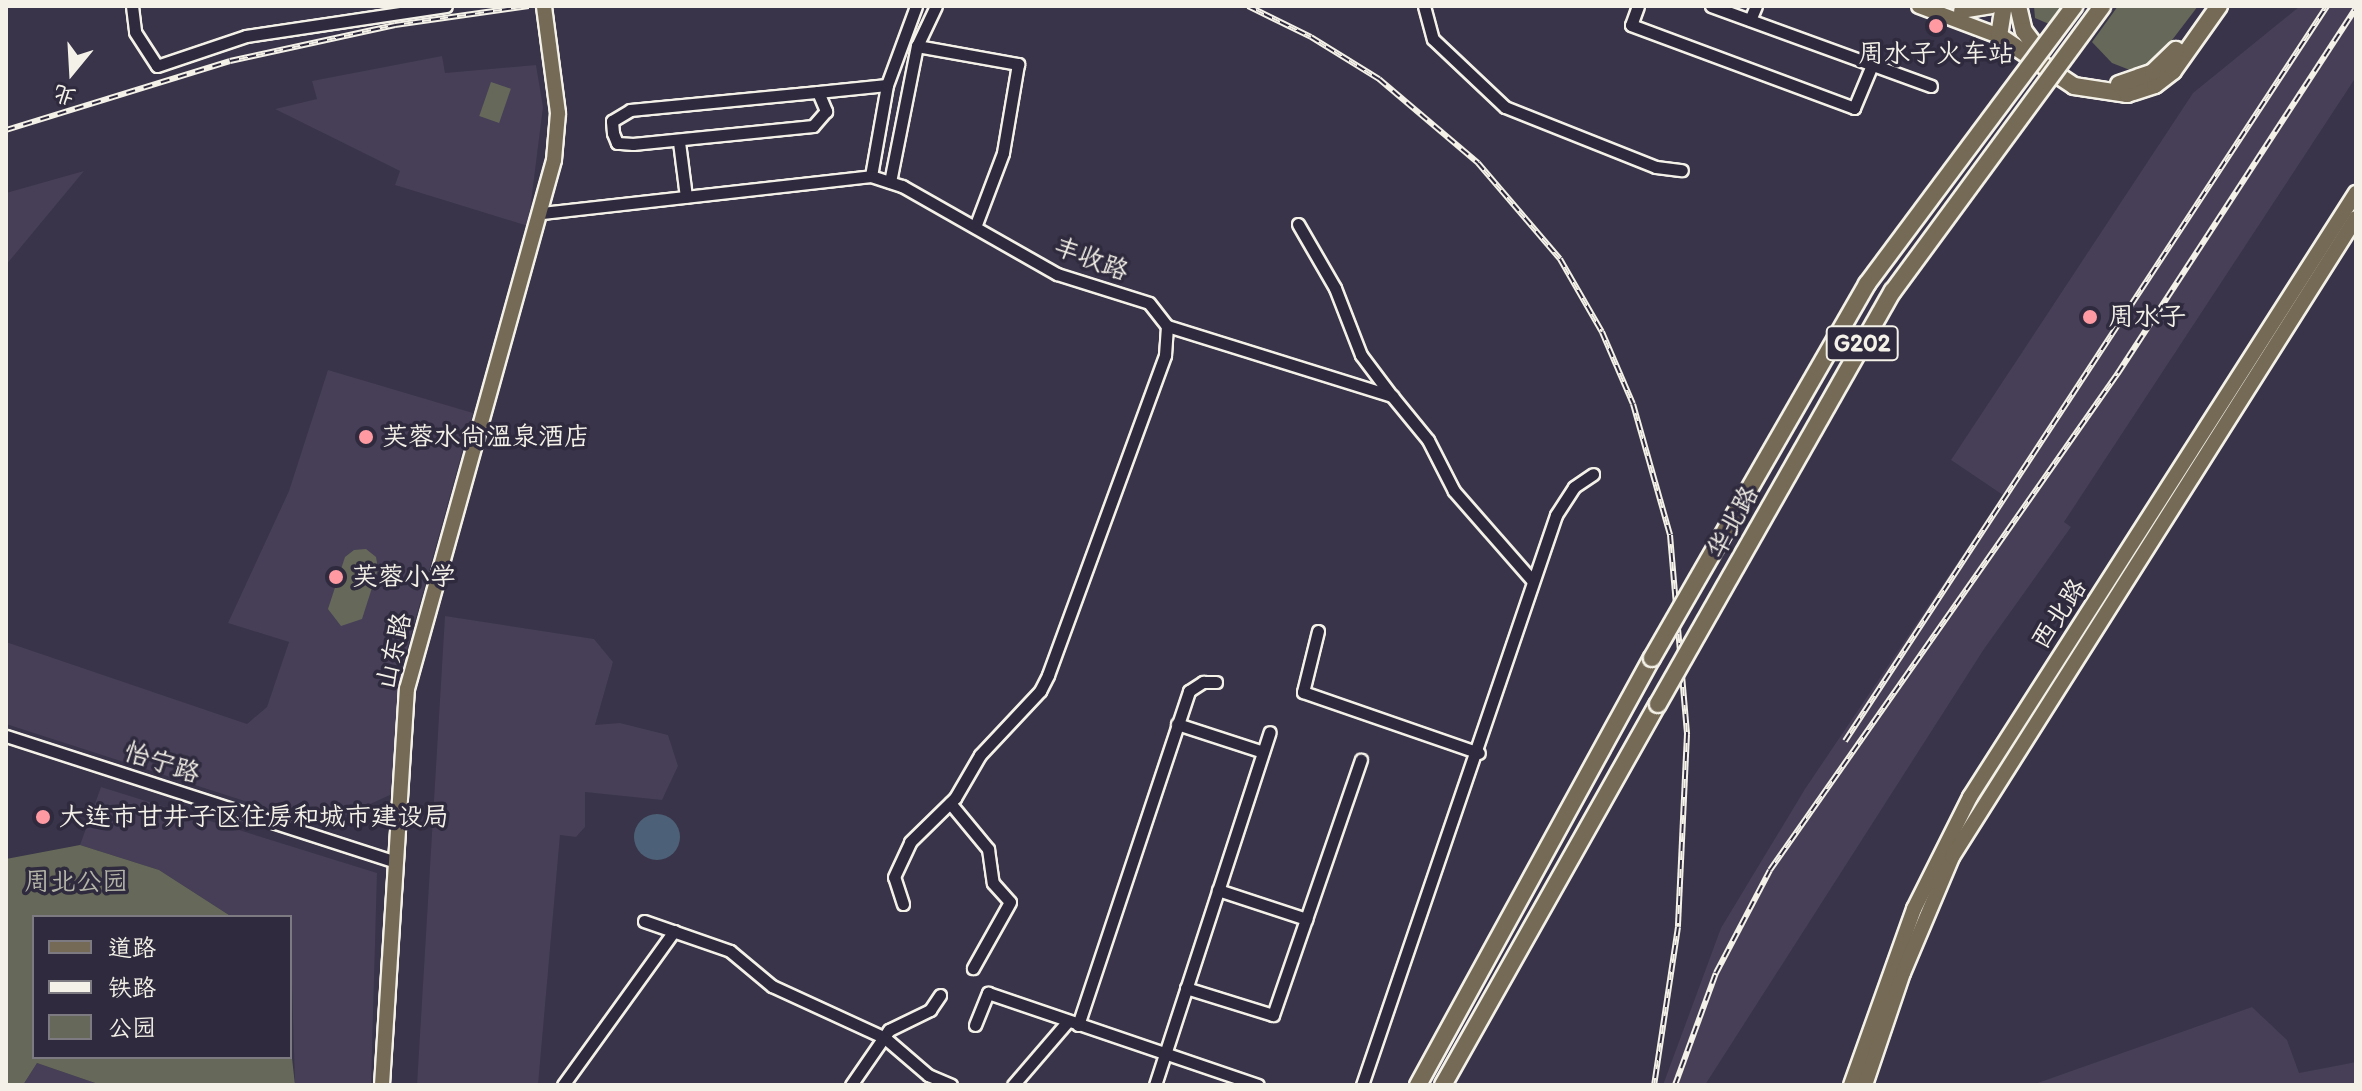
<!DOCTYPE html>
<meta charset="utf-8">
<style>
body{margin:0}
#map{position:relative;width:2362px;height:1091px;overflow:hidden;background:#393449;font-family:Itim,"LXGW WenKai TC",sans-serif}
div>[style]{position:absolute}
.built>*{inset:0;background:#463f57}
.green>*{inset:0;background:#66695a;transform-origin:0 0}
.water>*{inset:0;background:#4c6177}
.round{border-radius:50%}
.roads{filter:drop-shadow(2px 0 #f4f1e8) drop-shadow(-2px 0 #f4f1e8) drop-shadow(0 2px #f4f1e8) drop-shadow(0 -2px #f4f1e8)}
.minor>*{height:11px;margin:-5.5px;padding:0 5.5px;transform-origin:5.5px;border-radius:5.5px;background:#2f2a3d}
.major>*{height:14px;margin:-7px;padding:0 7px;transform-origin:7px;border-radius:7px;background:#756a55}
.highway>*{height:16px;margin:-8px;padding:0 8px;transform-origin:8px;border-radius:8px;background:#756a55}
.rail>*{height:6px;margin-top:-3px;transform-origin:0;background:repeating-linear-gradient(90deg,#2f2a3d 0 9px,#f4f1e8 0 18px);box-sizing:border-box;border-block:2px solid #f4f1e8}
.bridges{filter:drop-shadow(2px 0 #f4f1e8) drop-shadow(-2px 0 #f4f1e8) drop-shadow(0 2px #f4f1e8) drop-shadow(0 -2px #f4f1e8)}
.highway-bridge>*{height:16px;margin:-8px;padding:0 8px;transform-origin:8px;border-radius:8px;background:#756a55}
.dots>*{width:22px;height:22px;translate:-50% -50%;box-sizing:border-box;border:4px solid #2f2a3d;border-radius:50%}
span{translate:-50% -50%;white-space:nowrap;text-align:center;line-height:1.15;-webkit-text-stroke:7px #2f2a3d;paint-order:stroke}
.shield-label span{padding:2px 6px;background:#2f2a3d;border:2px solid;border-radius:6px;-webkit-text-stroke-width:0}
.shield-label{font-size:24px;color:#f4f1e8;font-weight:700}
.poi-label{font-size:26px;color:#f4f1e8}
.left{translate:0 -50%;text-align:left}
.street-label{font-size:26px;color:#f4f1e8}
.park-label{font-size:26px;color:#b4b4a8}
.frame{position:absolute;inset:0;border:8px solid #f4f1e8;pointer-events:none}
.legend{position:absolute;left:32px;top:915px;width:260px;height:144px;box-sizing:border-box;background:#2f2a3d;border:2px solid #7e7a81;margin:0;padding:10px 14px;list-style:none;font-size:24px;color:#f4f1e8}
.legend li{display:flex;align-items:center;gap:16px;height:40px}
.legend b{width:40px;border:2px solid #7e7a81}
.north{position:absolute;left:32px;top:32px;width:80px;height:80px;-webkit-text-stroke:6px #2f2a3d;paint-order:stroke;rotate:198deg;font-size:22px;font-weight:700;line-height:32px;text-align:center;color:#f4f1e8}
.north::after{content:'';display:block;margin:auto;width:28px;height:36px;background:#f4f1e8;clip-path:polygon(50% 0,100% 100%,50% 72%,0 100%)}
</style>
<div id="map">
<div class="built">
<div style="clip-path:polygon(2300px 6px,2356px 6px,2356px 77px,2064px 522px,2071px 527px,1984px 649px,1705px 1085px,1663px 1085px,1721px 928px,1805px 789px,2003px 495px,1951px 460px,2193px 93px)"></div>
<div style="clip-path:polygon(442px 56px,445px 73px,536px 65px,543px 107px,528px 226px,395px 185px,400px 171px,275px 109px,317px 99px,312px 81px)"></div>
<div style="clip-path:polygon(84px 171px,6px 265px,6px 193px)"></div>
<div style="clip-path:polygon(328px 370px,473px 413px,403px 664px,390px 795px,322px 826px,6px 724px,6px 642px,247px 724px,267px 707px,289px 642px,228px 623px,289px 491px)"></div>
<div style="clip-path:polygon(445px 616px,594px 639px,613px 662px,595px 725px,620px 723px,668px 735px,678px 766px,662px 800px,585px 792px,585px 827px,576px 837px,560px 835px,538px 1085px,417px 1085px)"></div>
<div style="clip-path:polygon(101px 787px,377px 873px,371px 1085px,295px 1085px,290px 917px,232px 917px,159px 870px,80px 845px)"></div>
<div style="clip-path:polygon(2252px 1007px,2287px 1040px,2299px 1073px,2356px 1062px,2356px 1085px,2032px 1085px)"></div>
<div style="clip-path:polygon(37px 1063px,101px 1085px,23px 1085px)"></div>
</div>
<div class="green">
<div style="clip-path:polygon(2034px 6px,2066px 6px,2049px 24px,2035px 18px)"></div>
<div style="clip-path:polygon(2118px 6px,2198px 6px,2153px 65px,2135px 72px,2112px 63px,2092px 42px)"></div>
<div style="left:491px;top:82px;width:21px;height:36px;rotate:19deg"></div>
<div style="clip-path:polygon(366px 549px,376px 557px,378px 569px,362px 619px,341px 626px,328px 609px,345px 557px,354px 550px)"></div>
<div style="clip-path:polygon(80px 845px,159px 870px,232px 917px,34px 917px,34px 1057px,290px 1057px,290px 1040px,295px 1085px,101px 1085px,37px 1063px,23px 1085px,6px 1085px,6px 859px)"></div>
</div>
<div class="water">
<div class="round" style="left:634px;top:814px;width:46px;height:46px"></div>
</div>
<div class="roads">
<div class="minor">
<div style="left:132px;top:6px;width:26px;rotate:83deg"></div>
<div style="left:135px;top:32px;width:40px;rotate:57.1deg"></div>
<div style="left:157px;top:66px;width:94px;rotate:-18.6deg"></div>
<div style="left:246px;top:36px;width:202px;rotate:-8.5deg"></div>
<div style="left:1424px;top:6px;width:34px;rotate:75deg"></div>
<div style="left:1433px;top:39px;width:99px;rotate:43.4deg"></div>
<div style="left:1505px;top:107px;width:162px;rotate:21.7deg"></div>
<div style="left:1656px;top:167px;width:26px;rotate:7deg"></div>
<div style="left:1638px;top:6px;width:20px;rotate:110deg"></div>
<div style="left:1631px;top:25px;width:238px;rotate:20.4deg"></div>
<div style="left:1854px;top:108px;width:47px;rotate:-67.3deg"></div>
<div style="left:1711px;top:6px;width:234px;rotate:20deg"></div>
<div style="left:1750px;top:20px;width:15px;rotate:-67deg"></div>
<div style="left:917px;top:46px;width:103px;rotate:10.1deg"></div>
<div style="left:1018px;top:64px;width:90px;rotate:99.6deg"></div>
<div style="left:1003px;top:153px;width:79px;rotate:110.7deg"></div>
<div style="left:818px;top:92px;width:21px;rotate:67deg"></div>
<div style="left:826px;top:111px;width:20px;rotate:131deg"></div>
<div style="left:813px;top:126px;width:181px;rotate:174.3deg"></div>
<div style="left:633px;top:144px;width:16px;rotate:-176deg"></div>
<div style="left:617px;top:143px;width:11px;rotate:-112deg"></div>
<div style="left:613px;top:133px;width:12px;rotate:-95deg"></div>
<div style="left:612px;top:121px;width:21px;rotate:-31deg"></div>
<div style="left:630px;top:110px;width:189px;rotate:-5.5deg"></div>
<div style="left:818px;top:92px;width:69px;rotate:-5.8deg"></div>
<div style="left:679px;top:142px;width:55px;rotate:82.7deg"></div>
<div style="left:871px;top:176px;width:92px;rotate:-80deg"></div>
<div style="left:887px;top:85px;width:84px;rotate:-69.8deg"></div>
<div style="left:890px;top:182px;width:139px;rotate:-78.8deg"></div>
<div style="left:917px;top:46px;width:44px;rotate:-64.6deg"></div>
<div style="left:542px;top:213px;width:331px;rotate:-6.4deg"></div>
<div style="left:871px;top:176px;width:33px;rotate:18deg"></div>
<div style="left:902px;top:186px;width:178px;rotate:29.6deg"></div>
<div style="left:1057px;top:274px;width:96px;rotate:17.5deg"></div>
<div style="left:1149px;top:303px;width:29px;rotate:52deg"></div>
<div style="left:1167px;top:326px;width:236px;rotate:17.3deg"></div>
<div style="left:1392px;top:396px;width:57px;rotate:50.7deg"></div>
<div style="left:1428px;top:440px;width:57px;rotate:63deg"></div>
<div style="left:1454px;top:491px;width:118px;rotate:48.8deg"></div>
<div style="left:1298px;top:224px;width:74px;rotate:60deg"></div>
<div style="left:1335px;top:288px;width:72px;rotate:68.8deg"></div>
<div style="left:1361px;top:355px;width:50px;rotate:53.1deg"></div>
<div style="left:1318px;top:631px;width:63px;rotate:103.8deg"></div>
<div style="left:1303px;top:692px;width:186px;rotate:19.1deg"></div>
<div style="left:1177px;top:724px;width:90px;rotate:18deg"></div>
<div style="left:6px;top:736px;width:410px;rotate:17.9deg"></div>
<div style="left:950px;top:803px;width:60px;rotate:50.4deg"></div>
<div style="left:988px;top:849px;width:34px;rotate:82deg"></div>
<div style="left:993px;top:883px;width:25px;rotate:48deg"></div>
<div style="left:1010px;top:902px;width:76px;rotate:119.3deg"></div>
<div style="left:1218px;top:890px;width:93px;rotate:18.2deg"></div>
<div style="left:903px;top:904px;width:28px;rotate:-108deg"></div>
<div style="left:894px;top:877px;width:38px;rotate:-65deg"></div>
<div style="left:910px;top:842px;width:63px;rotate:-44.4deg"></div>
<div style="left:955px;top:798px;width:50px;rotate:-59.8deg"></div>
<div style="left:980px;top:755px;width:88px;rotate:-46.8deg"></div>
<div style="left:1040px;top:691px;width:18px;rotate:-63deg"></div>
<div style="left:1048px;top:675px;width:341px;rotate:-69.9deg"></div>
<div style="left:1165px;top:355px;width:29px;rotate:-86deg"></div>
<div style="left:644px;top:921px;width:91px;rotate:19.2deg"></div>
<div style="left:730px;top:951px;width:55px;rotate:39.8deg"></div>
<div style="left:772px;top:986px;width:124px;rotate:24.7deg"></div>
<div style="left:885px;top:1038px;width:57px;rotate:40.7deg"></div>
<div style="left:928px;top:1075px;width:25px;rotate:23deg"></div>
<div style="left:1186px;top:988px;width:91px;rotate:17.2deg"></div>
<div style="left:1273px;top:1015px;width:270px;rotate:-71deg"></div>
<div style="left:975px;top:1025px;width:35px;rotate:-68deg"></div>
<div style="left:988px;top:993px;width:285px;rotate:18.8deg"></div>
<div style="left:1078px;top:1025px;width:352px;rotate:-71.6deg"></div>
<div style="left:1189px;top:691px;width:17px;rotate:-33deg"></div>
<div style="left:1203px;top:682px;width:13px"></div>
<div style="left:563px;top:1085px;width:190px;rotate:-54.2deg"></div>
<div style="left:851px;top:1085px;width:67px;rotate:-55.4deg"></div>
<div style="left:889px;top:1030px;width:46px;rotate:-26deg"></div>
<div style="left:930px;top:1010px;width:18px;rotate:-56deg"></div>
<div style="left:1013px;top:1085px;width:84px;rotate:-49.3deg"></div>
<div style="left:1155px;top:1085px;width:371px;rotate:-72deg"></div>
<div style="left:1362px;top:1085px;width:602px;rotate:-71.2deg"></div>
<div style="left:1556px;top:515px;width:33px;rotate:-57deg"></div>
<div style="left:1574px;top:487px;width:23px;rotate:-34deg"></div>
</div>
<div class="major">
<div style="left:1919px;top:6px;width:85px;rotate:20.6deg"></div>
<div style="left:1961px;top:11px;width:31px;rotate:-9deg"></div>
<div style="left:382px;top:1085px;width:397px;rotate:-86.4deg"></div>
<div style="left:407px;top:689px;width:549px;rotate:-74.47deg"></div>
<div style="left:554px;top:160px;width:47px;rotate:-85.1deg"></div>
<div style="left:558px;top:113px;width:108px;rotate:-97.5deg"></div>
<div style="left:1851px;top:1085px;width:187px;rotate:-70.3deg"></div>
<div style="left:1914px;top:909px;width:125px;rotate:-63.4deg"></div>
<div style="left:1970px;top:797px;width:717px;rotate:-57.42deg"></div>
<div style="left:1865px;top:1085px;width:118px;rotate:-71.3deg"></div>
<div style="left:1903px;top:973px;width:126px;rotate:-67.1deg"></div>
<div style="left:1952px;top:857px;width:756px;rotate:-57.7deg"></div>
</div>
<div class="highway">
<div style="left:2018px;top:6px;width:26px;rotate:77deg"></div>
<div style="left:2024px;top:31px;width:15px;rotate:53deg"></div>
<div style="left:1999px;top:36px;width:90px;rotate:33.7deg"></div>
<div style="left:2074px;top:86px;width:54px;rotate:8.6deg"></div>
<div style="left:2127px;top:94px;width:29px;rotate:-18deg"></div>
<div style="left:2155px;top:85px;width:23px;rotate:-38deg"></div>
<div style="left:2173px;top:71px;width:80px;rotate:-54.7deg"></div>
<div style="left:1999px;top:36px;width:30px;rotate:-81deg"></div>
<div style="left:2119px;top:84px;width:36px;rotate:-19deg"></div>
<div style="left:2153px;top:72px;width:32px;rotate:-44deg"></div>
<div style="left:1418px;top:1085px;width:487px;rotate:-61.3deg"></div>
<div style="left:1443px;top:1085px;width:437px;rotate:-60.6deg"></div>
</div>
</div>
<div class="rail">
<div style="left:1248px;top:6px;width:70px;rotate:26.2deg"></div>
<div style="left:1311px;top:37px;width:80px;rotate:31.7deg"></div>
<div style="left:1379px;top:79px;width:130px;rotate:40.3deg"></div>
<div style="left:1478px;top:163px;width:126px;rotate:49.5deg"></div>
<div style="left:1560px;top:259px;width:84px;rotate:60.1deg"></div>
<div style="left:1602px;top:332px;width:78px;rotate:66.7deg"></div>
<div style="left:1633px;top:404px;width:136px;rotate:74.2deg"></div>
<div style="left:1670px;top:535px;width:200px;rotate:85.1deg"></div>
<div style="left:1687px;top:734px;width:193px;rotate:92.7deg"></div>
<div style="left:1678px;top:927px;width:160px;rotate:98.6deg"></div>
<div style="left:6px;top:130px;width:234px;rotate:-17.1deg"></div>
<div style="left:230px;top:61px;width:169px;rotate:-12.3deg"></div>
<div style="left:395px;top:25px;width:135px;rotate:-8.1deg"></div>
<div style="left:1845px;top:741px;width:879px;rotate:-56.74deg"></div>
<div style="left:1675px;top:1085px;width:119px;rotate:-69.9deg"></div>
<div style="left:1716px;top:973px;width:116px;rotate:-62.3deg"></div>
<div style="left:1770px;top:870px;width:607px;rotate:-55deg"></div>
<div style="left:2118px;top:373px;width:436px;rotate:-56.9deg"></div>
</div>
<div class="bridges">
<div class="highway-bridge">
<div style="left:1652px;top:658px;width:431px;rotate:-60.1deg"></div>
<div style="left:1867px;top:284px;width:347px;rotate:-53.3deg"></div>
<div style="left:1658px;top:704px;width:475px;rotate:-60.4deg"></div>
<div style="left:1893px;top:291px;width:353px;rotate:-53.7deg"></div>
</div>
</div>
<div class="dots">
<div style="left:1936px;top:26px;background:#ff9aa2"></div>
<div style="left:2090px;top:317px;background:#ff9aa2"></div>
<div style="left:366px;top:437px;background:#ff9aa2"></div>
<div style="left:336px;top:577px;background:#ff9aa2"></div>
<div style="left:43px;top:817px;background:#ff9aa2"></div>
</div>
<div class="shield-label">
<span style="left:1862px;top:343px">G202</span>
</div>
<div class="poi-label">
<span style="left:1936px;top:54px">周水子火车站</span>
<span class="left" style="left:2108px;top:317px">周水子</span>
<span class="left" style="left:382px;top:437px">芙蓉水尚温泉酒店</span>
<span class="left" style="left:352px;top:577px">芙蓉小学</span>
<span class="left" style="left:59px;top:817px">大连市甘井子区住房和城市建设局</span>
</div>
<div class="street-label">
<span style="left:1091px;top:259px;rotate:21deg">丰收路</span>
<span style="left:1733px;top:522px;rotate:-61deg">华北路</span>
<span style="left:2059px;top:614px;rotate:-57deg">西北路</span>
<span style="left:394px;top:651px;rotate:-77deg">山东路</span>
<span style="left:162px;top:763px;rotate:18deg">怡宁路</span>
</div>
<div class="park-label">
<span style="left:76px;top:882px">周北公园</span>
</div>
<div class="frame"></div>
<ul class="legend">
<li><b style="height:10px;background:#756a55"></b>道路</li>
<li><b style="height:10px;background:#f4f1e8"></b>铁路</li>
<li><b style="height:22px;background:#66695a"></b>公园</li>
</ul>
<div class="north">北</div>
</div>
